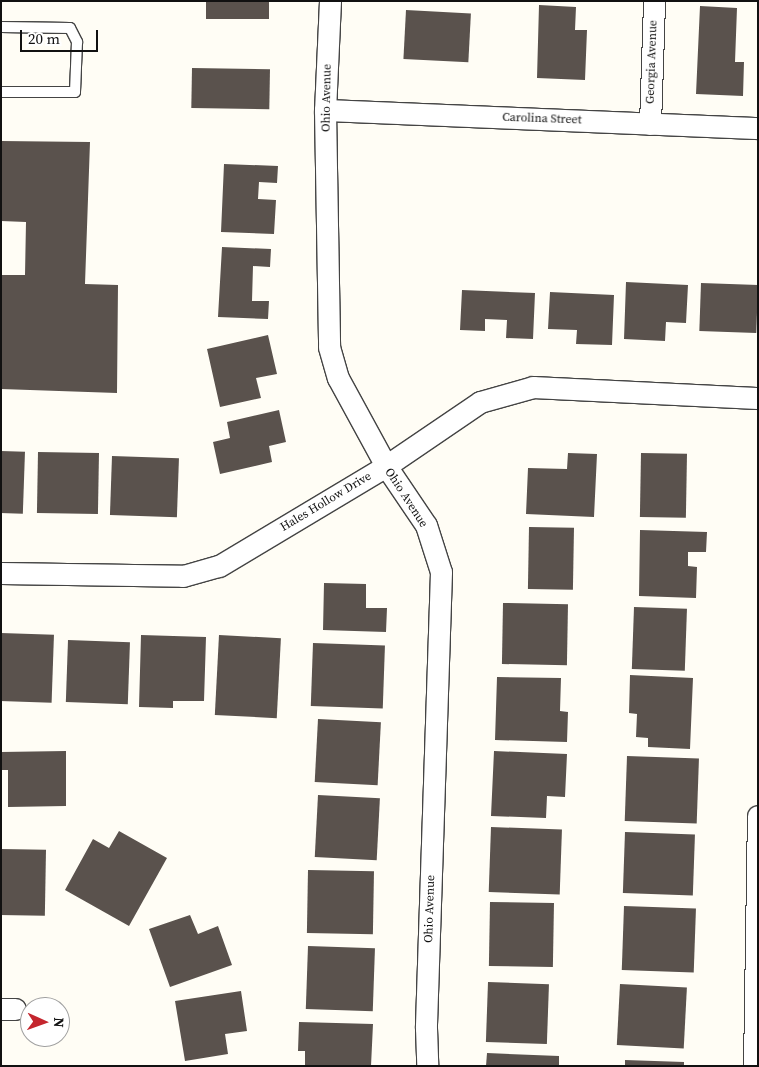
<!DOCTYPE html>
<style>
body{margin:0}
#map{position:relative;width:759px;height:1067px;overflow:hidden;background:#fffdf5;font-family:"Source Serif 4",serif}
div>[style]{position:absolute}
.building>*{inset:0;background:#5a524d;transform-origin:0 0}
.roads{filter:drop-shadow(1px 0 #444) drop-shadow(-1px 0 #444) drop-shadow(0 1px #444) drop-shadow(0 -1px #444)}
.service>*{height:10px;margin:-5px;padding:0 5px;transform-origin:5px;border-radius:5px;background:#fff}
.minor>*{height:21px;margin:-10.5px;padding:0 10.5px;transform-origin:10.5px;border-radius:10.5px;background:#fff}
span{translate:-50% -50%;white-space:nowrap;text-align:center;line-height:1.15;-webkit-text-stroke:5px #fff;paint-order:stroke}
.street-label{font-size:12px;color:#111}
.frame{position:absolute;inset:0;border:2px solid #111;pointer-events:none}
.north{position:absolute;left:20px;top:997px;width:50px;height:50px;box-sizing:border-box;background:#fff;border:1px solid #a0a0a0;border-radius:50%;rotate:92deg;font-size:14px;font-weight:700;line-height:20px;text-align:center;color:#111}
.north::after{content:'';display:block;margin:auto;width:18px;height:22px;background:#c4262e;clip-path:polygon(50% 0,100% 100%,50% 72%,0 100%)}
.scale{position:absolute;left:20px;top:30px;width:78px;height:22px;box-sizing:border-box;border:2px solid #111;border-top:0;padding-left:6px;font-size:15px;line-height:18px;white-space:nowrap;color:#111;-webkit-text-stroke:4px #fff;paint-order:stroke}
</style>
<div id="map">
<div class="building">
<div style="left:206px;top:1px;width:63px;height:18px"></div>
<div style="clip-path:polygon(539px 5px,576px 7px,575px 30px,587px 30px,585px 80px,537px 78px)"></div>
<div style="clip-path:polygon(700px 6px,737px 8px,735px 62px,744px 62px,743px 96px,696px 94px)"></div>
<div style="left:406px;top:10px;width:65px;height:49px;rotate:3deg"></div>
<div style="left:192px;top:68px;width:78px;height:40px;rotate:1deg"></div>
<div style="clip-path:polygon(1px 141px,90px 142px,85px 284px,118px 285px,117px 393px,1px 389px,1px 275px,25px 275px,26px 222px,1px 221px)"></div>
<div style="clip-path:polygon(224px 164px,278px 166px,277px 183px,259px 182px,258px 199px,276px 200px,274px 234px,221px 232px)"></div>
<div style="clip-path:polygon(222px 247px,271px 249px,270px 267px,253px 266px,252px 301px,269px 301px,268px 319px,218px 317px)"></div>
<div style="clip-path:polygon(626px 282px,688px 285px,686px 323px,666px 322px,665px 341px,624px 339px)"></div>
<div style="left:701px;top:283px;width:57px;height:48px;rotate:2deg"></div>
<div style="clip-path:polygon(462px 290px,535px 293px,533px 339px,506px 338px,507px 320px,485px 319px,485px 331px,460px 330px)"></div>
<div style="clip-path:polygon(550px 292px,614px 295px,612px 345px,576px 344px,577px 330px,548px 329px)"></div>
<div style="clip-path:polygon(268px 335px,277px 374px,256px 378px,261px 398px,220px 407px,207px 349px)"></div>
<div style="clip-path:polygon(279px 410px,286px 442px,269px 446px,272px 462px,220px 474px,213px 442px,230px 438px,227px 422px)"></div>
<div style="left:1px;top:451px;width:24px;height:62px;rotate:2deg"></div>
<div style="left:38px;top:452px;width:61px;height:61px;rotate:1deg"></div>
<div style="clip-path:polygon(568px 453px,597px 454px,594px 517px,526px 514px,528px 468px,567px 469px)"></div>
<div style="left:641px;top:453px;width:46px;height:64px;rotate:1deg"></div>
<div style="left:112px;top:456px;width:67px;height:59px;rotate:2deg"></div>
<div style="left:529px;top:527px;width:45px;height:62px;rotate:1deg"></div>
<div style="clip-path:polygon(640px 530px,707px 532px,706px 552px,688px 552px,688px 566px,697px 567px,696px 598px,639px 596px)"></div>
<div style="clip-path:polygon(324px 583px,366px 584px,366px 608px,387px 608px,386px 632px,323px 630px)"></div>
<div style="left:503px;top:603px;width:65px;height:61px;rotate:1deg"></div>
<div style="left:634px;top:607px;width:53px;height:62px;rotate:2deg"></div>
<div style="left:1px;top:633px;width:53px;height:68px;rotate:2deg"></div>
<div style="clip-path:polygon(141px 635px,206px 637px,204px 701px,173px 701px,173px 708px,139px 707px)"></div>
<div style="left:219px;top:635px;width:62px;height:80px;rotate:3deg"></div>
<div style="left:68px;top:640px;width:62px;height:62px;rotate:2deg"></div>
<div style="left:313px;top:643px;width:72px;height:63px;rotate:2deg"></div>
<div style="clip-path:polygon(630px 675px,693px 678px,690px 749px,648px 747px,648px 738px,636px 737px,637px 714px,629px 713px)"></div>
<div style="clip-path:polygon(497px 677px,561px 678px,560px 711px,568px 712px,567px 742px,495px 740px)"></div>
<div style="left:318px;top:719px;width:63px;height:63px;rotate:3deg"></div>
<div style="clip-path:polygon(66px 751px,66px 806px,8px 807px,8px 770px,1px 770px,1px 752px)"></div>
<div style="clip-path:polygon(494px 751px,567px 754px,565px 797px,547px 796px,546px 818px,491px 816px)"></div>
<div style="left:627px;top:756px;width:72px;height:65px;rotate:2deg"></div>
<div style="left:318px;top:795px;width:62px;height:62px;rotate:3deg"></div>
<div style="left:491px;top:827px;width:71px;height:65px;rotate:2deg"></div>
<div style="clip-path:polygon(119px 831px,167px 858px,129px 926px,65px 890px,93px 839px,109px 848px)"></div>
<div style="left:625px;top:832px;width:70px;height:61px;rotate:2deg"></div>
<div style="left:1px;top:849px;width:45px;height:66px;rotate:1deg"></div>
<div style="left:308px;top:870px;width:66px;height:63px;rotate:1deg"></div>
<div style="left:490px;top:902px;width:64px;height:64px;rotate:1deg"></div>
<div style="left:624px;top:906px;width:72px;height:64px;rotate:2deg"></div>
<div style="clip-path:polygon(190px 915px,198px 934px,218px 926px,232px 965px,170px 987px,149px 929px)"></div>
<div style="left:308px;top:946px;width:67px;height:63px;rotate:2deg"></div>
<div style="left:488px;top:982px;width:61px;height:60px;rotate:2deg"></div>
<div style="left:620px;top:984px;width:67px;height:61px;rotate:3deg"></div>
<div style="clip-path:polygon(241px 991px,247px 1031px,225px 1034px,228px 1054px,185px 1061px,175px 1001px)"></div>
<div style="clip-path:polygon(299px 1022px,373px 1024px,371px 1066px,305px 1066px,305px 1051px,298px 1051px)"></div>
<div style="clip-path:polygon(487px 1053px,559px 1056px,559px 1066px,486px 1066px)"></div>
<div style="clip-path:polygon(625px 1060px,684px 1062px,684px 1066px,625px 1066px)"></div>
</div>
<div class="roads">
<div class="service">
<div style="left:1px;top:27px;width:69px;rotate:0.8deg"></div>
<div style="left:70px;top:28px;width:16px;rotate:63deg"></div>
<div style="left:77px;top:42px;width:50px;rotate:92.3deg"></div>
<div style="left:75px;top:92px;width:74px;rotate:180deg"></div>
</div>
<div class="minor">
<div style="left:330px;top:1px;width:109px;rotate:92.6deg"></div>
<div style="left:325px;top:110px;width:237px;rotate:89deg"></div>
<div style="left:329px;top:347px;width:32px;rotate:74deg"></div>
<div style="left:338px;top:378px;width:100px;rotate:61.4deg"></div>
<div style="left:386px;top:466px;width:71px;rotate:55.9deg"></div>
<div style="left:426px;top:525px;width:49px;rotate:72.3deg"></div>
<div style="left:441px;top:572px;width:456px;rotate:91.9deg"></div>
<div style="left:426px;top:1028px;width:38px;rotate:88deg"></div>
<div style="left:325px;top:110px;width:433px;rotate:2.4deg"></div>
<div style="left:650px;top:124px;width:123px;rotate:-88.1deg"></div>
<div style="left:1px;top:573px;width:182px;rotate:0.9deg"></div>
<div style="left:183px;top:576px;width:37px;rotate:-16deg"></div>
<div style="left:219px;top:566px;width:195px;rotate:-30.9deg"></div>
<div style="left:386px;top:466px;width:114px;rotate:-34.2deg"></div>
<div style="left:480px;top:402px;width:55px;rotate:-15.8deg"></div>
<div style="left:533px;top:387px;width:225px;rotate:2.8deg"></div>
<div style="left:1px;top:1009px;width:14px"></div>
<div style="left:754px;top:1066px;width:250px;rotate:-89.1deg"></div>
</div>
</div>
<div class="street-label">
<span style="left:652px;top:62px;rotate:-88deg">Georgia Avenue</span>
<span style="left:327px;top:98px;rotate:-89deg">Ohio Avenue</span>
<span style="left:542px;top:119px;rotate:2deg">Carolina Street</span>
<span style="left:406px;top:498px;rotate:57deg">Ohio Avenue</span>
<span style="left:326px;top:502px;rotate:-31deg">Hales Hollow Drive</span>
<span style="left:430px;top:909px;rotate:-88deg">Ohio Avenue</span>
</div>
<div class="frame"></div>
<div class="north">N</div>
<div class="scale">20 m</div>
</div>
